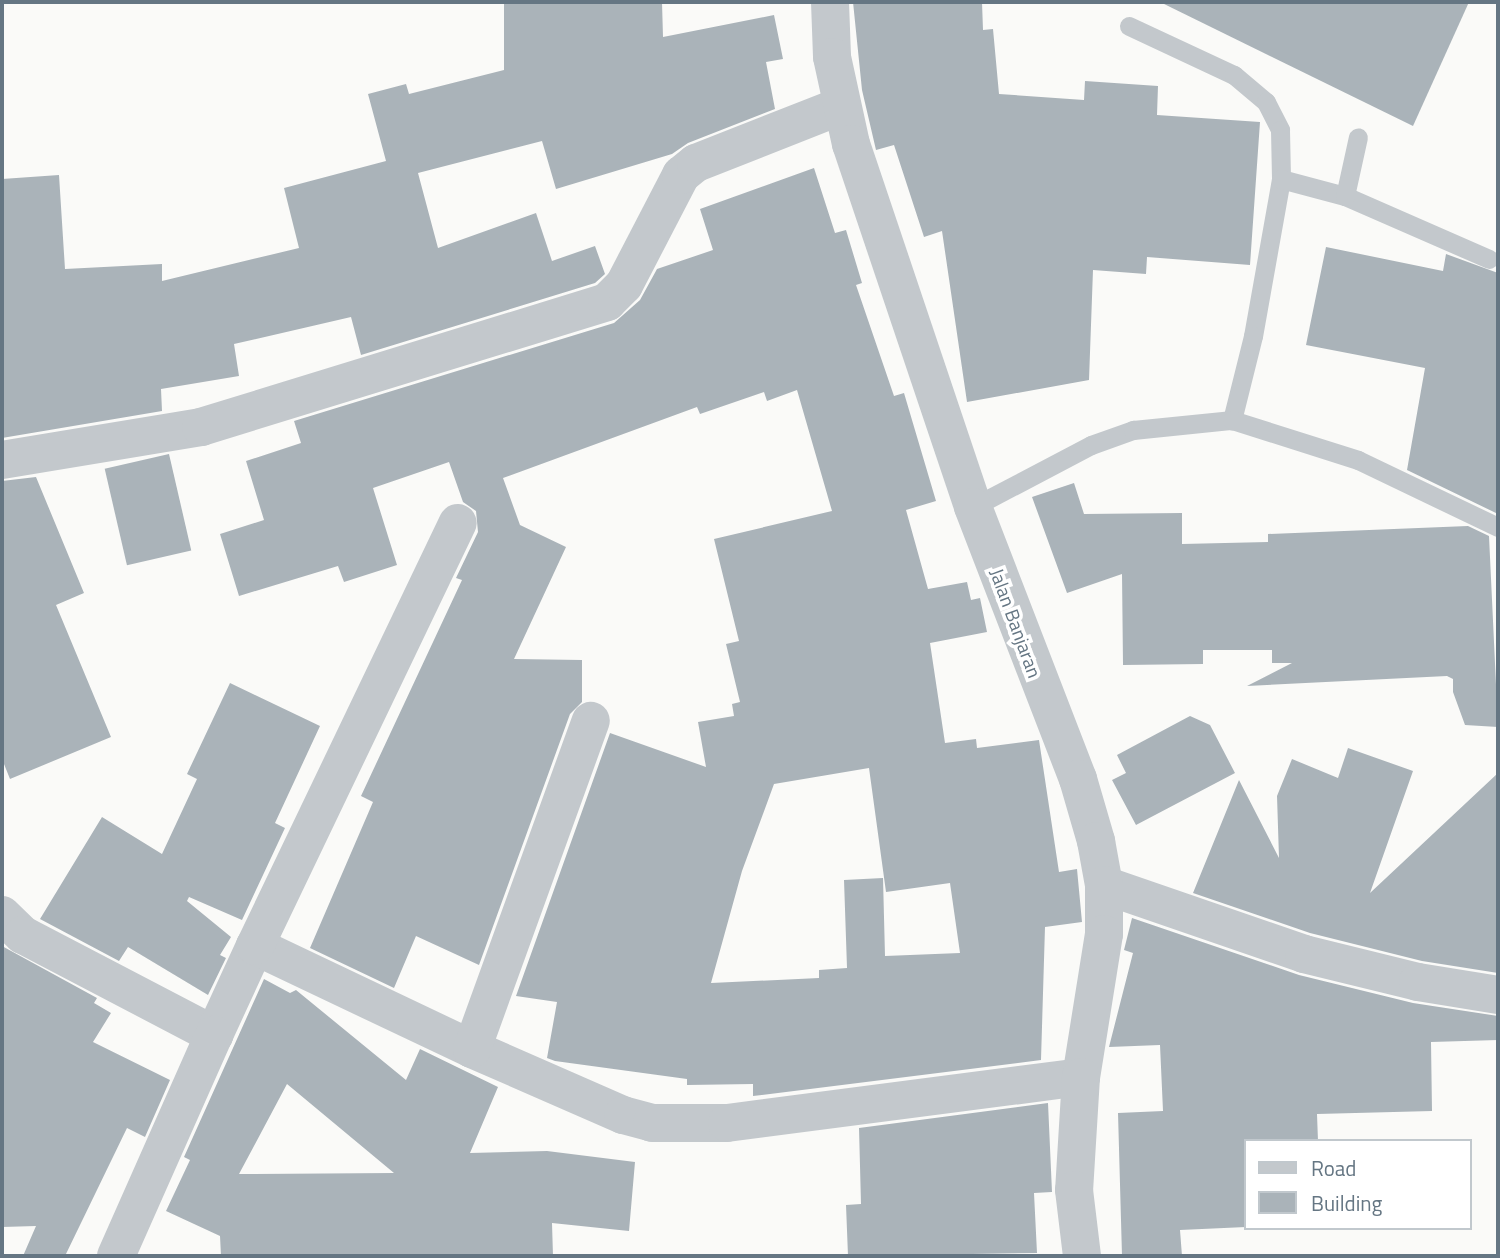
<!DOCTYPE html>
<style>
body{margin:0}
#map{position:relative;width:1500px;height:1258px;overflow:hidden;background:#fafaf8;font-family:"Titillium Web",sans-serif}
div>[style]{position:absolute}
.building>*{inset:0;background:#aab3b9;transform-origin:0 0}
.service>*{height:19px;margin:-9.5px;padding:0 9.5px;transform-origin:9.5px;border-radius:9.5px;background:#c3c8cc}
.minor>*{height:38px;margin:-19px;padding:0 19px;transform-origin:19px;border-radius:19px;background:#c3c8cc}
.tertiary>*{height:38px;margin:-19px;padding:0 19px;transform-origin:19px;border-radius:19px;background:#c3c8cc}
span{translate:-50% -50%;white-space:nowrap;text-align:center;line-height:1.15;-webkit-text-stroke:7px #fff;paint-order:stroke}
.street-label{font-size:19px;color:#657683}
.frame{position:absolute;inset:0;border:4px solid #657683;pointer-events:none}
.legend{position:absolute;left:1244px;top:1139px;width:228px;height:91px;box-sizing:border-box;background:#fff;border:2px solid #c1c8cd;margin:0;padding:9px 12px;list-style:none;font-size:21px;color:#657683}
.legend li{display:flex;align-items:center;gap:14px;height:35px}
.legend b{width:35px;border:2px solid #c1c8cd}
</style>
<div id="map">
<div class="building">
<div style="clip-path:polygon(504px 2px,662px 2px,663px 37px,774px 15px,783px 59px,766px 62px,775px 109px,688px 143px,672px 154px,556px 189px,542px 141px,418px 173px,438px 248px,536px 213px,552px 261px,595px 246px,605px 274px,595px 283px,361px 355px,351px 317px,234px 344px,239px 376px,161px 389px,162px 411px,2px 438px,2px 179px,59px 175px,65px 269px,162px 264px,162px 281px,299px 248px,284px 188px,386px 161px,368px 94px,406px 84px,409px 94px,504px 70px)"></div>
<div style="clip-path:polygon(853px 2px,982px 2px,983px 30px,993px 29px,999px 94px,1084px 100px,1085px 81px,1158px 86px,1157px 115px,1260px 122px,1250px 265px,1147px 257px,1146px 274px,1093px 270px,1089px 380px,967px 402px,942px 231px,924px 237px,894px 145px,876px 150px,862px 90px)"></div>
<div style="clip-path:polygon(1160px 2px,1469px 2px,1413px 126px)"></div>
<div style="clip-path:polygon(evenodd,814px 168px,835px 233px,846px 230px,862px 283px,856px 285px,894px 396px,904px 393px,936px 501px,906px 510px,928px 589px,967px 582px,971px 600px,980px 598px,987px 632px,930px 643px,945px 743px,976px 739px,977px 748px,1039px 740px,1059px 872px,1077px 869px,1082px 922px,1045px 927px,1041px 1060px,753px 1096px,753px 1084px,687px 1085px,687px 1079px,555px 1061px,547px 1058px,557px 1002px,516px 996px,610px 733px,706px 767px,698px 722px,734px 716px,732px 704px,740px 702px,726px 644px,739px 641px,714px 539px,832px 511px,797px 390px,767px 401px,764px 392px,700px 414px,697px 407px,503px 478px,520px 525px,566px 547px,514px 659px,582px 660px,582px 702px,570px 714px,479px 965px,416px 936px,394px 988px,310px 948px,373px 802px,361px 796px,462px 580px,456px 578px,478px 532px,476px 511px,463px 502px,449px 462px,373px 488px,397px 565px,344px 582px,338px 566px,239px 596px,220px 534px,264px 520px,246px 461px,301px 443px,294px 421px,614px 323px,640px 300px,657px 269px,713px 250px,700px 209px,814px 168px,869px 768px,886px 892px,950px 883px,960px 953px,885px 956px,883px 878px,844px 880px,847px 968px,819px 970px,819px 978px,711px 983px,742px 871px,774px 784px,869px 768px)"></div>
<div style="clip-path:polygon(1326px 247px,1443px 271px,1446px 254px,1498px 273px,1498px 514px,1407px 470px,1425px 368px,1306px 345px)"></div>
<div style="left:169px;top:454px;width:99px;height:66px;rotate:77deg"></div>
<div style="clip-path:polygon(36px 477px,84px 593px,56px 605px,111px 737px,10px 779px,2px 759px,2px 481px)"></div>
<div style="clip-path:polygon(1074px 483px,1084px 514px,1182px 513px,1182px 544px,1268px 542px,1268px 534px,1468px 526px,1489px 536px,1498px 727px,1465px 725px,1453px 692px,1453px 679px,1447px 676px,1247px 686px,1292px 663px,1272px 663px,1272px 650px,1203px 650px,1203px 664px,1123px 665px,1122px 574px,1067px 593px,1032px 497px)"></div>
<div style="clip-path:polygon(230px 683px,320px 726px,275px 823px,285px 828px,242px 920px,189px 897px,187px 901px,231px 937px,220px 955px,226px 958px,208px 995px,128px 947px,119px 961px,40px 919px,102px 817px,162px 854px,197px 779px,187px 774px)"></div>
<div style="clip-path:polygon(1190px 716px,1210px 725px,1235px 773px,1136px 825px,1112px 780px,1126px 773px,1117px 755px)"></div>
<div style="clip-path:polygon(1348px 748px,1413px 771px,1370px 893px,1498px 773px,1498px 973px,1422px 961px,1310px 933px,1193px 893px,1239px 780px,1279px 858px,1277px 796px,1292px 759px,1338px 778px)"></div>
<div style="clip-path:polygon(1132px 918px,1299px 975px,1413px 1003px,1498px 1016px,1498px 1040px,1431px 1042px,1432px 1111px,1317px 1114px,1318px 1141px,1246px 1141px,1246px 1227px,1180px 1230px,1182px 1256px,1122px 1256px,1118px 1113px,1163px 1111px,1160px 1045px,1109px 1047px,1133px 953px,1124px 950px)"></div>
<div style="clip-path:polygon(2px 946px,97px 998px,94px 1003px,111px 1013px,93px 1042px,170px 1080px,145px 1137px,127px 1128px,65px 1256px,23px 1256px,36px 1226px,2px 1227px)"></div>
<div style="clip-path:polygon(evenodd,264px 979px,290px 993px,296px 990px,406px 1080px,420px 1049px,498px 1087px,470px 1153px,547px 1151px,635px 1162px,629px 1231px,552px 1223px,553px 1256px,221px 1256px,220px 1236px,166px 1211px,190px 1160px,184px 1157px,264px 979px,287px 1084px,394px 1173px,239px 1174px,287px 1084px)"></div>
<div style="clip-path:polygon(1048px 1103px,1052px 1192px,1034px 1193px,1037px 1253px,848px 1256px,846px 1205px,861px 1204px,859px 1128px)"></div>
</div>
<div class="service">
<div style="left:1129px;top:26px;width:116px;rotate:25deg"></div>
<div style="left:1234px;top:75px;width:42px;rotate:40.2deg"></div>
<div style="left:1266px;top:102px;width:31px;rotate:63deg"></div>
<div style="left:1280px;top:130px;width:49px;rotate:88.8deg"></div>
<div style="left:1281px;top:179px;width:159px;rotate:100.1deg"></div>
<div style="left:1253px;top:336px;width:87px;rotate:104deg"></div>
<div style="left:1281px;top:179px;width:66px;rotate:14.9deg"></div>
<div style="left:1345px;top:196px;width:157px;rotate:23.6deg"></div>
<div style="left:1345px;top:196px;width:60px;rotate:-77.6deg"></div>
<div style="left:973px;top:507px;width:133px;rotate:-27.7deg"></div>
<div style="left:1091px;top:445px;width:45px;rotate:-19.7deg"></div>
<div style="left:1133px;top:430px;width:100px;rotate:-5.8deg"></div>
<div style="left:1232px;top:420px;width:132px;rotate:17.6deg"></div>
<div style="left:1358px;top:460px;width:155px;rotate:25.6deg"></div>
</div>
<div class="minor">
<div style="left:2px;top:460px;width:202px;rotate:-9.4deg"></div>
<div style="left:201px;top:427px;width:425px;rotate:-17.1deg"></div>
<div style="left:607px;top:302px;width:24px;rotate:-45deg"></div>
<div style="left:624px;top:285px;width:124px;rotate:-62.6deg"></div>
<div style="left:681px;top:175px;width:19px;rotate:-39deg"></div>
<div style="left:696px;top:163px;width:156px;rotate:-21.5deg"></div>
<div style="left:1104px;top:885px;width:212px;rotate:19deg"></div>
<div style="left:1304px;top:954px;width:117px;rotate:13.8deg"></div>
<div style="left:1418px;top:982px;width:81px;rotate:9.2deg"></div>
<div style="left:2px;top:915px;width:29px;rotate:44deg"></div>
<div style="left:23px;top:935px;width:216px;rotate:27.6deg"></div>
<div style="left:214px;top:1035px;width:98px;rotate:-65.3deg"></div>
<div style="left:255px;top:946px;width:240px;rotate:25.4deg"></div>
<div style="left:472px;top:1049px;width:165px;rotate:23.6deg"></div>
<div style="left:623px;top:1115px;width:30px;rotate:15deg"></div>
<div style="left:652px;top:1123px;width:75px"></div>
<div style="left:727px;top:1123px;width:357px;rotate:-7.4deg"></div>
<div style="left:255px;top:946px;width:469px;rotate:-64.4deg"></div>
<div style="left:472px;top:1049px;width:349px;rotate:-70.1deg"></div>
<div style="left:116px;top:1256px;width:242px;rotate:-66.1deg"></div>
</div>
<div class="tertiary">
<div style="left:830px;top:2px;width:55px;rotate:87.9deg"></div>
<div style="left:832px;top:57px;width:89px;rotate:77.7deg"></div>
<div style="left:851px;top:144px;width:383px;rotate:71.4deg"></div>
<div style="left:973px;top:507px;width:292px;rotate:68.9deg"></div>
<div style="left:1078px;top:779px;width:65px;rotate:73.8deg"></div>
<div style="left:1096px;top:841px;width:45px;rotate:79.7deg"></div>
<div style="left:1104px;top:885px;width:49px;rotate:90deg"></div>
<div style="left:1104px;top:934px;width:145px;rotate:99.1deg"></div>
<div style="left:1081px;top:1077px;width:113px;rotate:93.5deg"></div>
<div style="left:1074px;top:1190px;width:66px;rotate:83.1deg"></div>
</div>
<div class="street-label">
<span style="left:1016px;top:623px;rotate:70deg">Jalan Banjaran</span>
</div>
<div class="frame"></div>
<ul class="legend">
<li><b style="height:9px;background:#c3c8cc"></b>Road</li>
<li><b style="height:19px;background:#aab3b9"></b>Building</li>
</ul>
</div>
